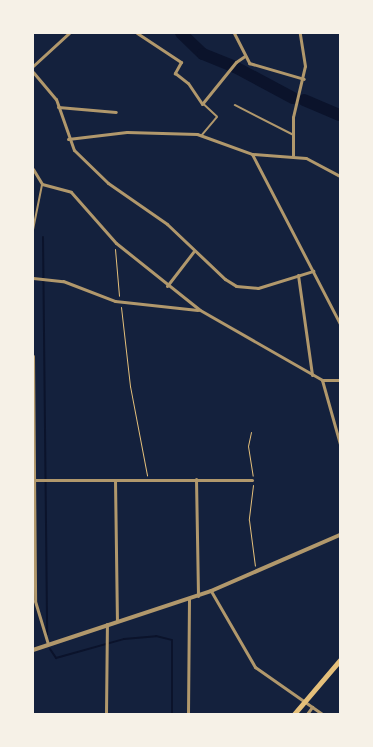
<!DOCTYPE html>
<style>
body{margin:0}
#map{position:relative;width:373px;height:747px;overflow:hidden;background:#14213d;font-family:"Open Sans",sans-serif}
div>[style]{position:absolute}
.stream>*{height:2px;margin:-1px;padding:0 1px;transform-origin:1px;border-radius:1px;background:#0b132b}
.river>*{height:12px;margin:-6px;padding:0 6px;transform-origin:6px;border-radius:6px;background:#0b132b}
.path>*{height:1px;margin:-0.5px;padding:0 0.5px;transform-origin:0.5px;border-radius:0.5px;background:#e5c07b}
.service>*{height:1.5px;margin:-0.75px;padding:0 0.75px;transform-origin:0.75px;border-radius:0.75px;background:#b1986c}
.minor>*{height:3px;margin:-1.5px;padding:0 1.5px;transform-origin:1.5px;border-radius:1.5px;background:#b1986c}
.tertiary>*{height:4px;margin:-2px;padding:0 2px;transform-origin:2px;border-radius:2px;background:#b1986c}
.primary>*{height:5px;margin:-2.5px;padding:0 2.5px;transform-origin:2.5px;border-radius:2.5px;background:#e5c07b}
span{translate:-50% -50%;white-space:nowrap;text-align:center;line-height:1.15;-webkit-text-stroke:3px #f6f1e7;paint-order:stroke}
.frame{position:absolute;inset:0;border:34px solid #f6f1e7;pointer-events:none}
</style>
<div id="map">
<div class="stream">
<div style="left:43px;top:237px;width:397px;rotate:89.4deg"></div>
<div style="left:50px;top:649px;width:11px;rotate:56deg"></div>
<div style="left:56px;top:658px;width:71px;rotate:-15.6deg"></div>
<div style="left:124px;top:639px;width:32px;rotate:-5deg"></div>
<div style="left:156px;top:636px;width:16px;rotate:14deg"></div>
<div style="left:172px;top:640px;width:74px;rotate:90deg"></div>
</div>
<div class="river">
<div style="left:181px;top:33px;width:30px;rotate:44deg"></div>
<div style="left:203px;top:54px;width:35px;rotate:22deg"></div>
<div style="left:235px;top:67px;width:66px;rotate:28.1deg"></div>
<div style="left:304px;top:100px;width:39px;rotate:23deg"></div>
</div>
<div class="path">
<div style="left:115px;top:249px;width:47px;rotate:85.1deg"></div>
<div style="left:121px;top:307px;width:80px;rotate:83.5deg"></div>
<div style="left:130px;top:386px;width:91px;rotate:79.2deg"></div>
<div style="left:251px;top:432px;width:14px;rotate:102deg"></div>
<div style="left:248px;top:446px;width:30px;rotate:81deg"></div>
<div style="left:253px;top:485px;width:35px;rotate:97deg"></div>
<div style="left:249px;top:520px;width:46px;rotate:82.6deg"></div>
</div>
<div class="service">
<div style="left:235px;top:105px;width:64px;rotate:27deg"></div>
<div style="left:202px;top:135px;width:23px;rotate:-50deg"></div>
<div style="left:217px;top:117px;width:19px;rotate:-137deg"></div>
<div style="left:33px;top:230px;width:46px;rotate:-78.7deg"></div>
</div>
<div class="minor">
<div style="left:137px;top:33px;width:53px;rotate:33.4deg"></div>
<div style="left:181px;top:62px;width:13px;rotate:119deg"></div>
<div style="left:175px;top:73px;width:16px;rotate:38deg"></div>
<div style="left:188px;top:83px;width:25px;rotate:56deg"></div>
<div style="left:202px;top:104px;width:54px;rotate:-51deg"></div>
<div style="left:236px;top:62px;width:11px;rotate:-34deg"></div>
<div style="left:234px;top:33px;width:34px;rotate:63deg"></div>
<div style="left:249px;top:63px;width:57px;rotate:16.2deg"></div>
<div style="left:33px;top:66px;width:49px;rotate:-42.5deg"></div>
<div style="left:33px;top:72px;width:35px;rotate:50deg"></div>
<div style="left:56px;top:99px;width:54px;rotate:70.6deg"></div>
<div style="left:74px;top:150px;width:47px;rotate:44.1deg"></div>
<div style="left:108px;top:183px;width:72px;rotate:34.8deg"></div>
<div style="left:167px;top:224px;width:80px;rotate:43.5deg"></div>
<div style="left:225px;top:279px;width:13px;rotate:32deg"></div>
<div style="left:236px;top:286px;width:22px;rotate:5deg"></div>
<div style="left:258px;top:288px;width:58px;rotate:-17.2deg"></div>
<div style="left:58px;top:107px;width:58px;rotate:4.9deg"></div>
<div style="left:68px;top:139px;width:59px;rotate:-6.8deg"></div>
<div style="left:127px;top:132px;width:70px;rotate:1.6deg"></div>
<div style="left:197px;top:134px;width:59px;rotate:20deg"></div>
<div style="left:252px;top:154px;width:54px;rotate:4.2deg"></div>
<div style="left:306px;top:158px;width:38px;rotate:28deg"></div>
<div style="left:252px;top:154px;width:191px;rotate:62.6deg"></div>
<div style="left:293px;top:155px;width:38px;rotate:-90deg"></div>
<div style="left:293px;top:117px;width:52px;rotate:-76.8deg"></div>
<div style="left:305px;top:66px;width:33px;rotate:-99deg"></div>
<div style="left:33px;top:169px;width:17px;rotate:59deg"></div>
<div style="left:42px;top:184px;width:30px;rotate:15deg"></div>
<div style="left:71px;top:192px;width:68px;rotate:48.6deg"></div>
<div style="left:116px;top:243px;width:107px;rotate:38.6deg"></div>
<div style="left:200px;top:310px;width:141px;rotate:29.8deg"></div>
<div style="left:322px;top:380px;width:18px"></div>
<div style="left:298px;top:275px;width:101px;rotate:82deg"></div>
<div style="left:33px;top:278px;width:30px;rotate:6deg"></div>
<div style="left:63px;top:281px;width:56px;rotate:21deg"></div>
<div style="left:115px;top:301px;width:83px;rotate:6.2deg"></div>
<div style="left:167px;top:286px;width:44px;rotate:-52.4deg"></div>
<div style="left:33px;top:356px;width:245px;rotate:89.5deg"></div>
<div style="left:35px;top:601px;width:45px;rotate:73.2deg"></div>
<div style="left:322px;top:380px;width:66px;rotate:74.3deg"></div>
<div style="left:196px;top:479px;width:117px;rotate:89deg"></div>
<div style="left:33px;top:480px;width:219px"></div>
<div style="left:115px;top:480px;width:141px;rotate:89.2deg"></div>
<div style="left:211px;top:591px;width:88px;rotate:59.9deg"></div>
<div style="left:255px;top:667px;width:82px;rotate:35deg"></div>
<div style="left:106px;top:714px;width:90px;rotate:-89.4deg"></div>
<div style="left:188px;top:714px;width:115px;rotate:-89.5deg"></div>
<div style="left:307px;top:714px;width:9px;rotate:-54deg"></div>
</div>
<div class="tertiary">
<div style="left:33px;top:650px;width:188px;rotate:-18.3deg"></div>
<div style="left:211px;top:591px;width:141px;rotate:-23.5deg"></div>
</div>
<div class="primary">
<div style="left:294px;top:714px;width:71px;rotate:-49.6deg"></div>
</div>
<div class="frame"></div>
</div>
